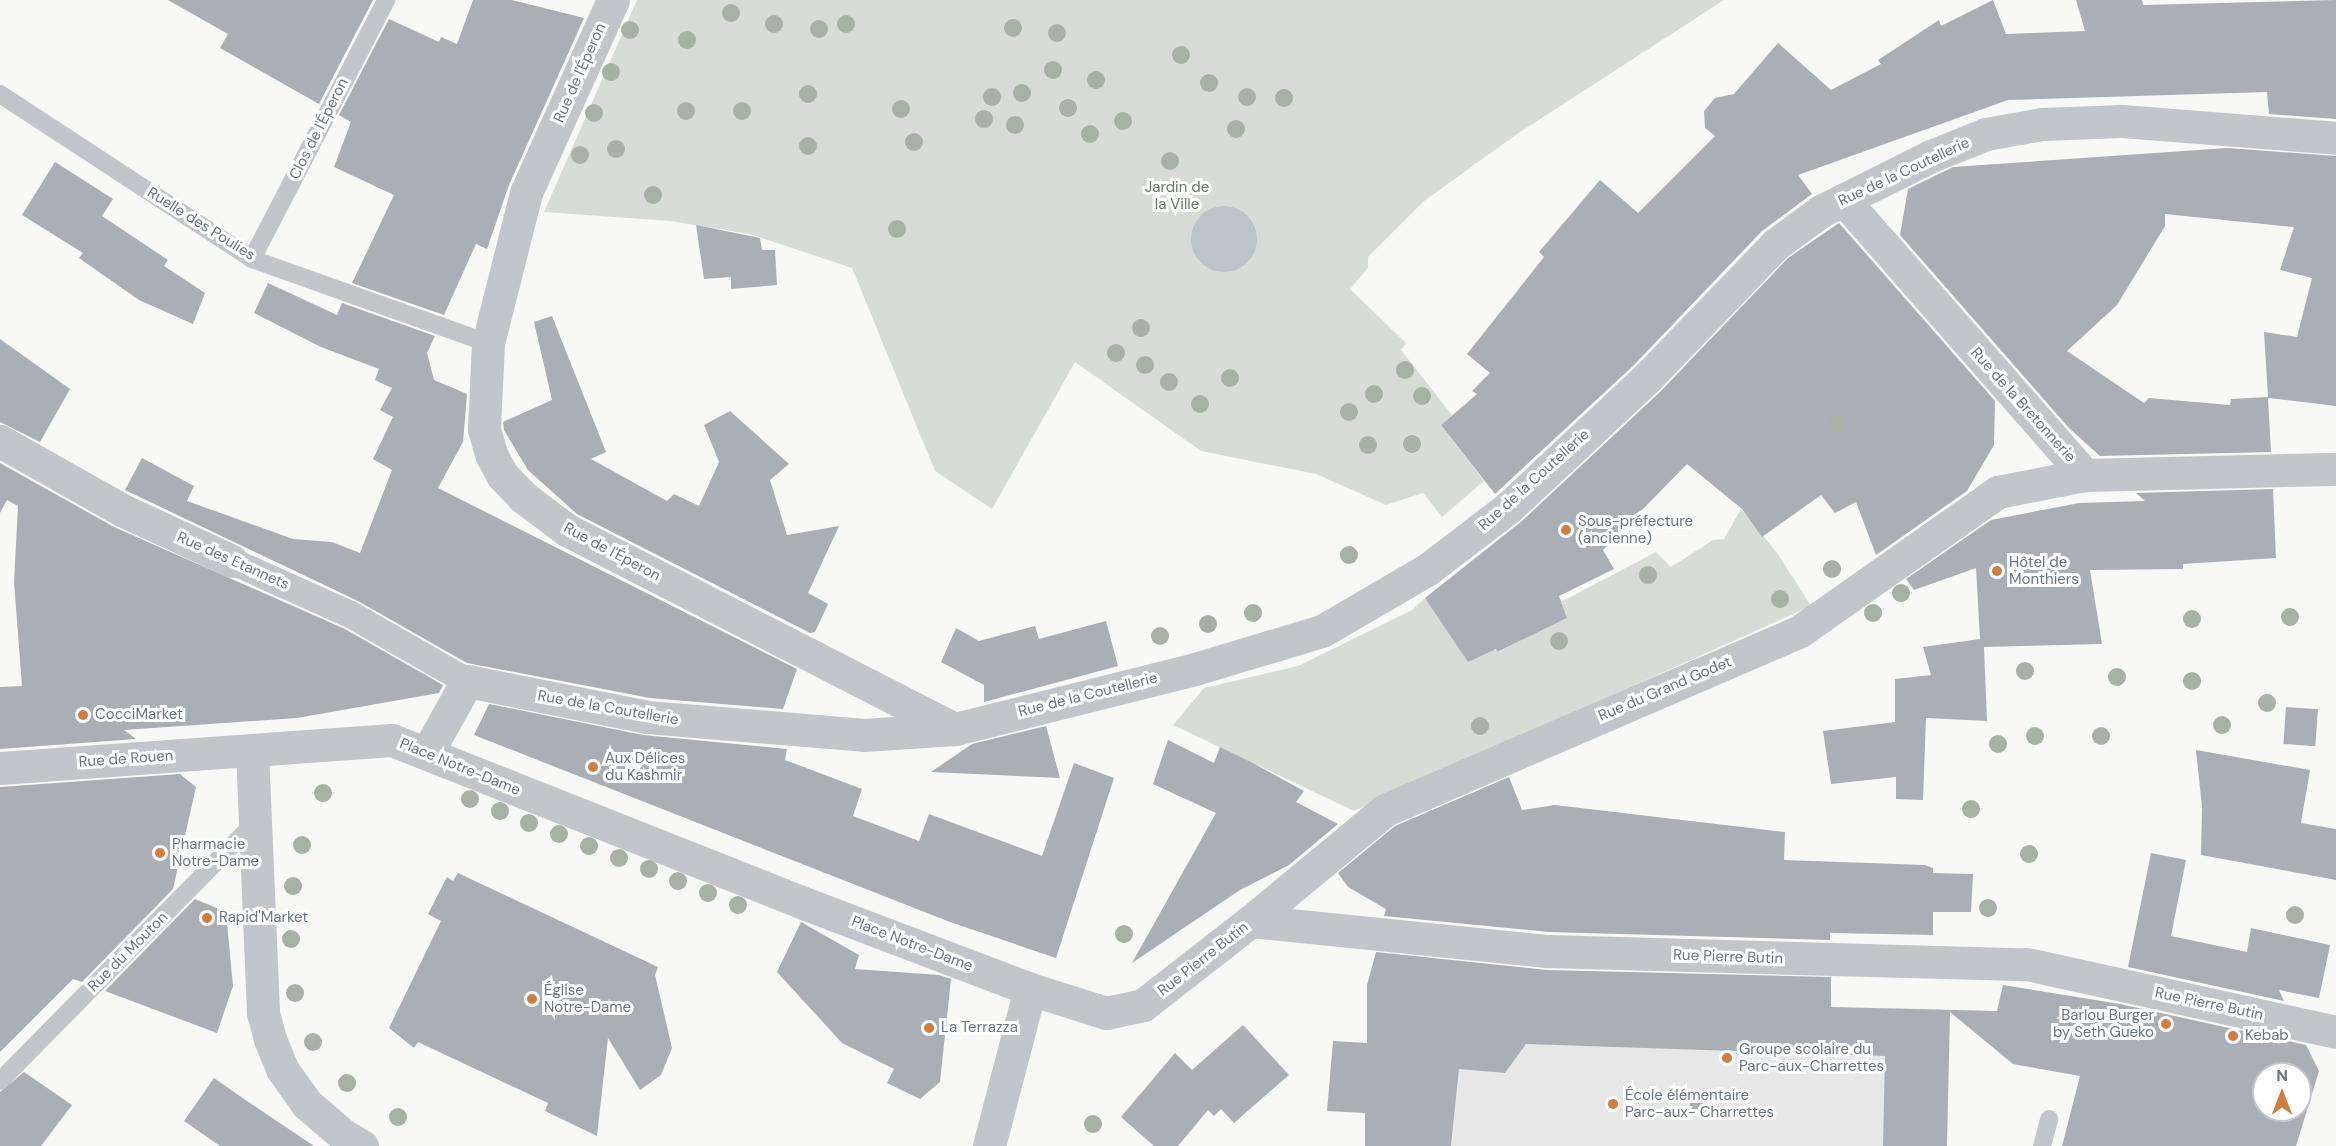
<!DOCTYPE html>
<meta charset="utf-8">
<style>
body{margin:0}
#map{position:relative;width:2336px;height:1146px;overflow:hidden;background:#f8f8f6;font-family:"DM Sans",sans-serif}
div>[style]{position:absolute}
.built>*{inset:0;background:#e6e7e6}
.green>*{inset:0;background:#d7ddd6}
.water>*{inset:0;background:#bcc3c9}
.round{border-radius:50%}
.building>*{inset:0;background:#aaafb6;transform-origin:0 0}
.service>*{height:18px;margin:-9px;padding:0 9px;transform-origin:9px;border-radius:9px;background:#c2c5c9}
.pedestrian>*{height:27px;margin:-13.5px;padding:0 13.5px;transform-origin:13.5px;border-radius:13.5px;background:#c2c5c9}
.minor>*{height:33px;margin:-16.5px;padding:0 16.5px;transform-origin:16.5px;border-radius:16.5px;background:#c2c5c9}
.tertiary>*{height:33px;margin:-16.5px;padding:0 16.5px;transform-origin:16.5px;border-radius:16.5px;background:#c2c5c9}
.trees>*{width:18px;height:18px;margin:-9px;border-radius:50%;background:#a7b1a6}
.dots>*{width:16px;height:16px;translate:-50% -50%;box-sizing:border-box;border:3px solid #fff;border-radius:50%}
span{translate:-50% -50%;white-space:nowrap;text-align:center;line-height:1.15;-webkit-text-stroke:6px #fff;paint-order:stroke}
.street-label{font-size:15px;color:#6b7484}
.park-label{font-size:15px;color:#657765}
.poi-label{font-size:15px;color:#6b7484}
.left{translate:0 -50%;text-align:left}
.right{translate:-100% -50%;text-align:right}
.north{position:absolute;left:2252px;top:1062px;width:60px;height:60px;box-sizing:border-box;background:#fff;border:2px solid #c4c7ce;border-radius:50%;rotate:0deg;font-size:16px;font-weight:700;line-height:24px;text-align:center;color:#6b7484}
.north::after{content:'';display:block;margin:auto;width:21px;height:27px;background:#d27d3d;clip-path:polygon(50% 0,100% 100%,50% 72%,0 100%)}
</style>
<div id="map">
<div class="built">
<div style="clip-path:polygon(1831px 983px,1832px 1035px,1886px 1037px,1887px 1008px,1941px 1009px,1938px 1066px,1946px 1146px,1451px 1146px,1459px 1069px,1505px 1073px,1522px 1050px,1522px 992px)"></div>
</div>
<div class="green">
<div style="clip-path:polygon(637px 0,1724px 0,1517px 134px,1424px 201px,1368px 257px,1368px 268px,1350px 289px,1406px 343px,1401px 350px,1452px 415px,1441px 425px,1484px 481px,1442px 517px,1423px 493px,1386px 505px,1316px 474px,1201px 451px,1075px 362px,992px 509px,935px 471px,852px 268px,750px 234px,670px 221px,544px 212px)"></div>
<div style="clip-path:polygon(1741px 509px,1778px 554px,1811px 606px,1354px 811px,1173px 725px,1204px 688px,1298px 666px,1412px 610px,1425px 598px,1498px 652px,1567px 618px,1561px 602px,1656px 552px,1671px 567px,1713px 540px,1724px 539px)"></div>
</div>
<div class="water">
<div class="round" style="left:1191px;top:206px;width:66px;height:66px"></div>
</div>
<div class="building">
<div style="clip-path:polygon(168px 0,373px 0,319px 104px,220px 48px,228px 34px)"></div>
<div style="clip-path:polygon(473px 0,512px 0,584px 18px,509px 185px,487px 249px,476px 244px,444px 315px,352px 283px,394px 195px,334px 167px,351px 122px,339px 115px,389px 19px,439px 42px,441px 37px,457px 44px)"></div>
<div style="clip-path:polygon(1993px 0,2006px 34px,2085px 31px,2076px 0,2142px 0,2143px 5px,2336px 0,2336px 119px,2269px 114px,2267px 92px,2008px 100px,1798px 175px,1812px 194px,1762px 231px,1634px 365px,1495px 494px,1441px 425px,1477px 394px,1472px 391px,1490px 373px,1467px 354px,1544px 257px,1539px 252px,1600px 180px,1638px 213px,1715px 136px,1705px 128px,1704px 111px,1715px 98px,1734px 94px,1778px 43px,1831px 90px,1881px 64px,1878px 60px,1939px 20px,1941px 26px)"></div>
<div style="clip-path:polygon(evenodd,2227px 148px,2336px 156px,2336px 406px,2268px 398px,2271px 452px,2100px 456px,2069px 428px,1900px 235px,1908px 189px,1953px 167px,2227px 148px,2165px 214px,2294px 227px,2280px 270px,2312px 278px,2297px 337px,2264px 332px,2268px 397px,2231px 399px,2230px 405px,2149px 398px,2144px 403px,2067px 351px,2117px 305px,2165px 226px,2165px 214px)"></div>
<div style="clip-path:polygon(55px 162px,113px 199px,102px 216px,168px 260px,164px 266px,205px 293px,193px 324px,139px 300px,79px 258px,83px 253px,22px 215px)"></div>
<div style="clip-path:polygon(1839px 223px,1995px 401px,1994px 445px,1967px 491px,1876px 555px,1856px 502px,1835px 513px,1821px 495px,1762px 537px,1742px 509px,1687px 464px,1603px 550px,1614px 569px,1559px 596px,1567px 618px,1497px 652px,1496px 649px,1468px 662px,1425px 598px,1522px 521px,1660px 392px,1788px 258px)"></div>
<div style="clip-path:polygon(696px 225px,760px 238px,762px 250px,775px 250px,777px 285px,731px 289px,731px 277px,704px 279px)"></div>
<div style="clip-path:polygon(268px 283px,337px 315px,342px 303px,435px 336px,427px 353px,434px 380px,467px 394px,463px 442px,438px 488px,797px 669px,783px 709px,650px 698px,467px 663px,358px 601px,125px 490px,142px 458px,194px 486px,187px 501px,293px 539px,332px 542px,360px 553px,392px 470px,373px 459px,393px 417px,380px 410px,392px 388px,375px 380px,379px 369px,321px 347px,254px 313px)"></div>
<div style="clip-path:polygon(552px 316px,606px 452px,591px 459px,667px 501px,674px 494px,699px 506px,719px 462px,704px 425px,730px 411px,789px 464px,770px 480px,787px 535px,839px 526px,808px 593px,828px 604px,815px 632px,810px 633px,577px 514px,528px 470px,504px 430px,503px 422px,552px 400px,534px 322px)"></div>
<div style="clip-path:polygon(0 339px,70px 389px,40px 442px,0 422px)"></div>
<div style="clip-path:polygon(0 463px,114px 527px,345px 629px,443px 685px,439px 693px,297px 718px,124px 730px,136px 739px,0 749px,0 687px,22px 686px,14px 582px,18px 506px,7px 500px,0 513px)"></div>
<div style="clip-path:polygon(2273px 489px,2276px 558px,2183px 564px,2183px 569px,2090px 570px,2102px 644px,1984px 647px,1987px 721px,1926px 718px,1923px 800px,1896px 799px,1896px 777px,1831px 784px,1823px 731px,1895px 722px,1895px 679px,1931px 675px,1923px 647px,1980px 639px,1976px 568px,1914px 590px,1906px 579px,1991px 520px,2079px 503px,2145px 501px,2136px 493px)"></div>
<div style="clip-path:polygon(1106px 621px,1118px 666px,984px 702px,984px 685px,941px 662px,956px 628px,979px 641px,1035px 626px,1039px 639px)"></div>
<div style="clip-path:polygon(489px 704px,643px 735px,787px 749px,785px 760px,862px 789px,853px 816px,919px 841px,929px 814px,1042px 856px,1074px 763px,1114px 778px,1056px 958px,950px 922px,474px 735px)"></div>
<div style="left:2286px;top:707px;width:32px;height:37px;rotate:4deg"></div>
<div style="clip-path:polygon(1046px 726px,1060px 778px,931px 772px,972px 744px)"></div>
<div style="clip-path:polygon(1168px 740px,1214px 763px,1220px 747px,1251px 762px,1304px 791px,1296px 802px,1338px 824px,1289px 865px,1240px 890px,1132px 963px,1216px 813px,1153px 784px)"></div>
<div style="clip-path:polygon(2196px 750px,2310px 770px,2301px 823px,2336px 829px,2336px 880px,2201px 855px,2202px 807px)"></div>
<div style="clip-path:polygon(180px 774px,196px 787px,173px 889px,82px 982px,73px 979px,0 1052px,0 787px)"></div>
<div style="clip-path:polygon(1509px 777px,1522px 810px,1555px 805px,1785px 832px,1784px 860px,1925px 865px,1933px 868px,1933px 873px,1973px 874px,1971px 912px,1933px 912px,1933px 935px,1830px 933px,1830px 940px,1549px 932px,1384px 916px,1386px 909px,1348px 887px,1338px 873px,1395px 826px)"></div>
<div style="clip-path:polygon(2151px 853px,2186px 860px,2171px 936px,2247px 952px,2251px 928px,2330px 945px,2319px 998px,2279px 990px,2284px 1001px,2128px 967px)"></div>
<div style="clip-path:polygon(458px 873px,658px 967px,655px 975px,672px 1048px,661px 1075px,640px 1090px,608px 1038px,597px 1136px,545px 1111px,548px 1103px,418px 1042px,414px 1048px,389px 1028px,441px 921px,428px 914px,447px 877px,453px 881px)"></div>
<div style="clip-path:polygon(195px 899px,226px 912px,233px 986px,217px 1033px,105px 991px)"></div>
<div style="clip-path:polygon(801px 922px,859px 955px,855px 969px,939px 975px,951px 979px,940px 1082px,920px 1099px,887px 1083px,894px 1069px,842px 1043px,777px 972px)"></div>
<div style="clip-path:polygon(evenodd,1376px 952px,1547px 970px,1831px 977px,1831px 1007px,1997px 1011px,2003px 985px,2120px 1004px,2306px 1045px,2319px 1071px,2296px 1146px,2062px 1146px,2080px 1076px,2013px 1064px,1950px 1012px,1947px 1146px,1883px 1146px,1885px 1056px,1526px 1044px,1505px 1073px,1459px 1069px,1451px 1146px,1365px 1146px,1365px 1113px,1327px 1111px,1333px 1041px,1367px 1043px,1367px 985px,1376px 952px,2264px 1074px,2300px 1074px,2300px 1110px,2264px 1110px,2264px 1074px)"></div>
<div style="clip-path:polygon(1243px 1025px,1289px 1075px,1234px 1123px,1221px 1109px,1214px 1116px,1208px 1110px,1178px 1146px,1154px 1146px,1121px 1117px,1175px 1053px,1192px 1070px)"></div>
<div style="clip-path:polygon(24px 1072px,72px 1105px,41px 1146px,0 1146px,0 1092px)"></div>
<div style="clip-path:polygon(214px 1078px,247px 1101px,314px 1146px,220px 1146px,184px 1121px)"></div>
</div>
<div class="service">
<div style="left:0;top:94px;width:301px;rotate:33.2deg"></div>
<div style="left:252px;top:259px;width:251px;rotate:19.6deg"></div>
<div style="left:252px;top:259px;width:292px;rotate:-62.6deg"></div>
<div style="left:0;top:1081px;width:363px;rotate:-45.4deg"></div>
<div style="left:2042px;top:1146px;width:28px;rotate:-75deg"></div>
</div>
<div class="pedestrian">
<div style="left:232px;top:561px;width:132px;rotate:24.2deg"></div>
<div style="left:352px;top:615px;width:133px;rotate:29.9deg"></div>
</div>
<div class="minor">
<div style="left:613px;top:0;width:212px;rotate:114.3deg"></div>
<div style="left:526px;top:193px;width:155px;rotate:104.2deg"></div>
<div style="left:488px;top:343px;width:86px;rotate:92.7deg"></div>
<div style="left:484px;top:429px;width:26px;rotate:74deg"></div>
<div style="left:491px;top:454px;width:24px;rotate:62deg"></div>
<div style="left:502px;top:475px;width:30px;rotate:46deg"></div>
<div style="left:523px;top:497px;width:55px;rotate:36.9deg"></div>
<div style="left:567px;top:530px;width:436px;rotate:27.2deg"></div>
<div style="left:1844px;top:200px;width:366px;rotate:48.8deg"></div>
<div style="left:2085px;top:475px;width:251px;rotate:-1.4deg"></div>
<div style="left:0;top:441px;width:140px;rotate:29.5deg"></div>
<div style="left:122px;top:510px;width:121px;rotate:24.9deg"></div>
<div style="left:252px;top:750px;width:140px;rotate:-4.1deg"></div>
<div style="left:392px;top:740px;width:440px;rotate:21.6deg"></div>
<div style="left:801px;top:902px;width:245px;rotate:20.8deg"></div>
<div style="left:1030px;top:989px;width:80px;rotate:17.5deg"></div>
<div style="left:1106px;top:1013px;width:38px;rotate:-12deg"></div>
<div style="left:1143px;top:1005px;width:137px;rotate:-37.9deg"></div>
<div style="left:1251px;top:921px;width:299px;rotate:5.8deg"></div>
<div style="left:1548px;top:951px;width:479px;rotate:1.6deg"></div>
<div style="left:2027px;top:964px;width:316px;rotate:12.4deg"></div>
<div style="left:427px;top:753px;width:82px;rotate:-60.9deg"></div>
<div style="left:467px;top:681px;width:184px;rotate:11.3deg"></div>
<div style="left:647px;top:717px;width:218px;rotate:4.7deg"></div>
<div style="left:864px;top:735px;width:91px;rotate:-3.8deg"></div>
<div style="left:955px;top:729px;width:247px;rotate:-14deg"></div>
<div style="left:1195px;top:669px;width:133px;rotate:-16.7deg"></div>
<div style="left:1322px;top:631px;width:123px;rotate:-30.3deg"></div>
<div style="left:1428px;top:569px;width:102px;rotate:-37.4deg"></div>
<div style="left:1509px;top:507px;width:189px;rotate:-43.1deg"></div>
<div style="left:1647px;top:378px;width:186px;rotate:-46.1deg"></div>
<div style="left:1776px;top:244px;width:56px;rotate:-36.3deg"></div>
<div style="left:1821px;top:211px;width:123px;rotate:-26.6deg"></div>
<div style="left:1931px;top:156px;width:59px;rotate:-21.8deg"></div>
<div style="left:1986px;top:134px;width:57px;rotate:-10.1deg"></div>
<div style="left:2042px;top:124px;width:80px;rotate:-2.1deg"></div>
<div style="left:2122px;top:121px;width:215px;rotate:4.5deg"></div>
<div style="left:1251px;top:921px;width:174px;rotate:-39.6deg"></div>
<div style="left:1385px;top:810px;width:452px;rotate:-23.3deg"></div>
<div style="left:1800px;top:631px;width:242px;rotate:-35.1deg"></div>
<div style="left:1998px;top:492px;width:89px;rotate:-11.1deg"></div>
<div style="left:989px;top:1146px;width:162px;rotate:-75.4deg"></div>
</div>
<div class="tertiary">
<div style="left:0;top:768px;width:253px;rotate:-4.1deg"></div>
<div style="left:252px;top:750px;width:263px;rotate:87.6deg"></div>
<div style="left:263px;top:1013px;width:27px;rotate:75deg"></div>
<div style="left:270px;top:1039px;width:32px;rotate:68deg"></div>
<div style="left:282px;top:1069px;width:43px;rotate:54.5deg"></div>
<div style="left:307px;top:1104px;width:48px;rotate:40.7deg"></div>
<div style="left:343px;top:1135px;width:22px;rotate:30deg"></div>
</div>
<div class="trees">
<div style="left:731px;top:13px"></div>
<div style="left:774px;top:24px"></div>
<div style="left:846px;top:24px"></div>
<div style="left:1013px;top:28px"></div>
<div style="left:819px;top:29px"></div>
<div style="left:630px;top:30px"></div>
<div style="left:1057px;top:33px"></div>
<div style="left:687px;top:40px"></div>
<div style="left:1181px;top:55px"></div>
<div style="left:1053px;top:70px"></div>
<div style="left:611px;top:72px"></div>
<div style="left:1096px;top:80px"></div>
<div style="left:1209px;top:83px"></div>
<div style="left:1022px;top:93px"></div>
<div style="left:808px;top:94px"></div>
<div style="left:992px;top:97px"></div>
<div style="left:1247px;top:97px"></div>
<div style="left:1284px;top:98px"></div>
<div style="left:1068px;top:108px"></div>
<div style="left:901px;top:109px"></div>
<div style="left:686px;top:111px"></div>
<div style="left:742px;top:111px"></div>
<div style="left:594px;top:113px"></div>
<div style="left:984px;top:119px"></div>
<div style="left:1123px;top:121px"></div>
<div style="left:1015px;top:125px"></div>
<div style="left:1236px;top:129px"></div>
<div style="left:1090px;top:134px"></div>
<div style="left:914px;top:142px"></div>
<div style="left:808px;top:146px"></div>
<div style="left:616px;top:149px"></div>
<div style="left:580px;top:155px"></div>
<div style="left:1170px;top:161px"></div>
<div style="left:653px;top:195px"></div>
<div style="left:897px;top:229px"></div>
<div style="left:1141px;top:328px"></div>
<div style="left:1116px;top:353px"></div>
<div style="left:1145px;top:365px"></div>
<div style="left:1405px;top:370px"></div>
<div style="left:1230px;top:378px"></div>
<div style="left:1169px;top:382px"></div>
<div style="left:1374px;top:394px"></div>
<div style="left:1422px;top:396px"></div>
<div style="left:1200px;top:404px"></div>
<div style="left:1349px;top:412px"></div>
<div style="left:1837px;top:423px"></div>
<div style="left:1412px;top:444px"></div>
<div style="left:1368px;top:445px"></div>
<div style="left:1349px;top:555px"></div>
<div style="left:1832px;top:569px"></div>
<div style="left:1648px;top:575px"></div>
<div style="left:1901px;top:593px"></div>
<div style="left:1780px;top:599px"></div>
<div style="left:1253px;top:613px"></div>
<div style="left:1873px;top:613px"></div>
<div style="left:2290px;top:617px"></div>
<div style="left:2192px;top:619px"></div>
<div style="left:1208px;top:624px"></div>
<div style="left:1160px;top:636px"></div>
<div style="left:1559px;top:641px"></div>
<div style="left:2025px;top:671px"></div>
<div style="left:2117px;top:677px"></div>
<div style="left:2192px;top:681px"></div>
<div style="left:2267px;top:703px"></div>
<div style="left:2222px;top:725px"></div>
<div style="left:1480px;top:726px"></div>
<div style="left:2035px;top:736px"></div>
<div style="left:2101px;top:736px"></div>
<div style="left:1998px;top:744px"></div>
<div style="left:323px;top:793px"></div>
<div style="left:470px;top:799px"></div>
<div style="left:1971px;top:809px"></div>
<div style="left:500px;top:811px"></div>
<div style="left:529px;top:823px"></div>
<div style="left:559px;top:834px"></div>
<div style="left:302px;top:845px"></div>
<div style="left:589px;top:846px"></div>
<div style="left:2029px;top:854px"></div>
<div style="left:619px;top:858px"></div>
<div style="left:649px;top:869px"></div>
<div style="left:678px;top:881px"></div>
<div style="left:293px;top:886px"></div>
<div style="left:708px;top:893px"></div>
<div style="left:738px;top:905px"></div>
<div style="left:1988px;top:908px"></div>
<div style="left:2295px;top:915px"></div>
<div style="left:1124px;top:934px"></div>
<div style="left:291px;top:939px"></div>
<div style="left:295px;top:993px"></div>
<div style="left:313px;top:1042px"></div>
<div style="left:347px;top:1083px"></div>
<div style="left:1699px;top:1106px"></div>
<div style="left:398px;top:1117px"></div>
<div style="left:1093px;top:1124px"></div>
</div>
<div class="dots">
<div style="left:1566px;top:530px;background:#d27d3d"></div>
<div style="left:1997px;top:571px;background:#d27d3d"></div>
<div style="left:83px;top:715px;background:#d27d3d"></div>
<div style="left:593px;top:767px;background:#d27d3d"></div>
<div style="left:160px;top:853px;background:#d27d3d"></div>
<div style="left:207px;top:918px;background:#d27d3d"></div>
<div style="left:532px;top:999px;background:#d27d3d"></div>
<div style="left:2166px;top:1024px;background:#d27d3d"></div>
<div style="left:929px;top:1028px;background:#d27d3d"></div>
<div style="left:2233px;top:1036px;background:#d27d3d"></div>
<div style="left:1727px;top:1058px;background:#d27d3d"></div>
<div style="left:1613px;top:1104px;background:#d27d3d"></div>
</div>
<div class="street-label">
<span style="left:580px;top:73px;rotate:-66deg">Rue de l'Éperon</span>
<span style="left:319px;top:129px;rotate:-63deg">Clos de l'Éperon</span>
<span style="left:1904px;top:172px;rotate:-25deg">Rue de la Coutellerie</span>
<span style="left:201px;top:224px;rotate:32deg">Ruelle des Poulies</span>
<span style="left:2023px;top:405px;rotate:48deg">Rue de la Bretonnerie</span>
<span style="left:1534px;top:480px;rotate:-42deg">Rue de la Coutellerie</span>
<span style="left:612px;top:552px;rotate:28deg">Rue de l'Éperon</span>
<span style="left:233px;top:561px;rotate:24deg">Rue des Etannets</span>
<span style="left:1665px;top:689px;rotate:-23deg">Rue du Grand Godet</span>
<span style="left:1088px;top:695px;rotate:-14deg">Rue de la Coutellerie</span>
<span style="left:608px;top:708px;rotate:10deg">Rue de la Coutellerie</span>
<span style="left:126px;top:759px;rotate:-4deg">Rue de Rouen</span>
<span style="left:460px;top:767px;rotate:22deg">Place Notre-Dame</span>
<span style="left:912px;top:944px;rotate:21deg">Place Notre-Dame</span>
<span style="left:128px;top:952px;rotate:-45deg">Rue du Mouton</span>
<span style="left:1728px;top:957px;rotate:2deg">Rue Pierre Butin</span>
<span style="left:1203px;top:959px;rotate:-38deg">Rue Pierre Butin</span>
<span style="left:2209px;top:1004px;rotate:12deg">Rue Pierre Butin</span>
</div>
<div class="park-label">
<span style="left:1177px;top:196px">Jardin de<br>la Ville</span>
</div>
<div class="poi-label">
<span class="left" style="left:1578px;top:530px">Sous-préfecture<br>(ancienne)</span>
<span class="left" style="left:2009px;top:571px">Hôtel de<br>Monthiers</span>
<span class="left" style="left:95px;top:715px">CocciMarket</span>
<span class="left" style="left:605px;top:767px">Aux Délices<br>du Kashmir</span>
<span class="left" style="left:172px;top:853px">Pharmacie<br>Notre-Dame</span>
<span class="left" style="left:219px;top:918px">Rapid'Market</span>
<span class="left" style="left:544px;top:999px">Église<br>Notre-Dame</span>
<span class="right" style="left:2154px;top:1024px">Barlou Burger<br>by Seth Gueko</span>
<span class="left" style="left:941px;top:1028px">La Terrazza</span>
<span class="left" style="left:2245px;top:1036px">Kebab</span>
<span class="left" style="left:1739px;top:1058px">Groupe scolaire du<br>Parc-aux-Charrettes</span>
<span class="left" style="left:1625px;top:1104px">École élémentaire<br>Parc-aux- Charrettes</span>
</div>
<div class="north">N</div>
</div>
